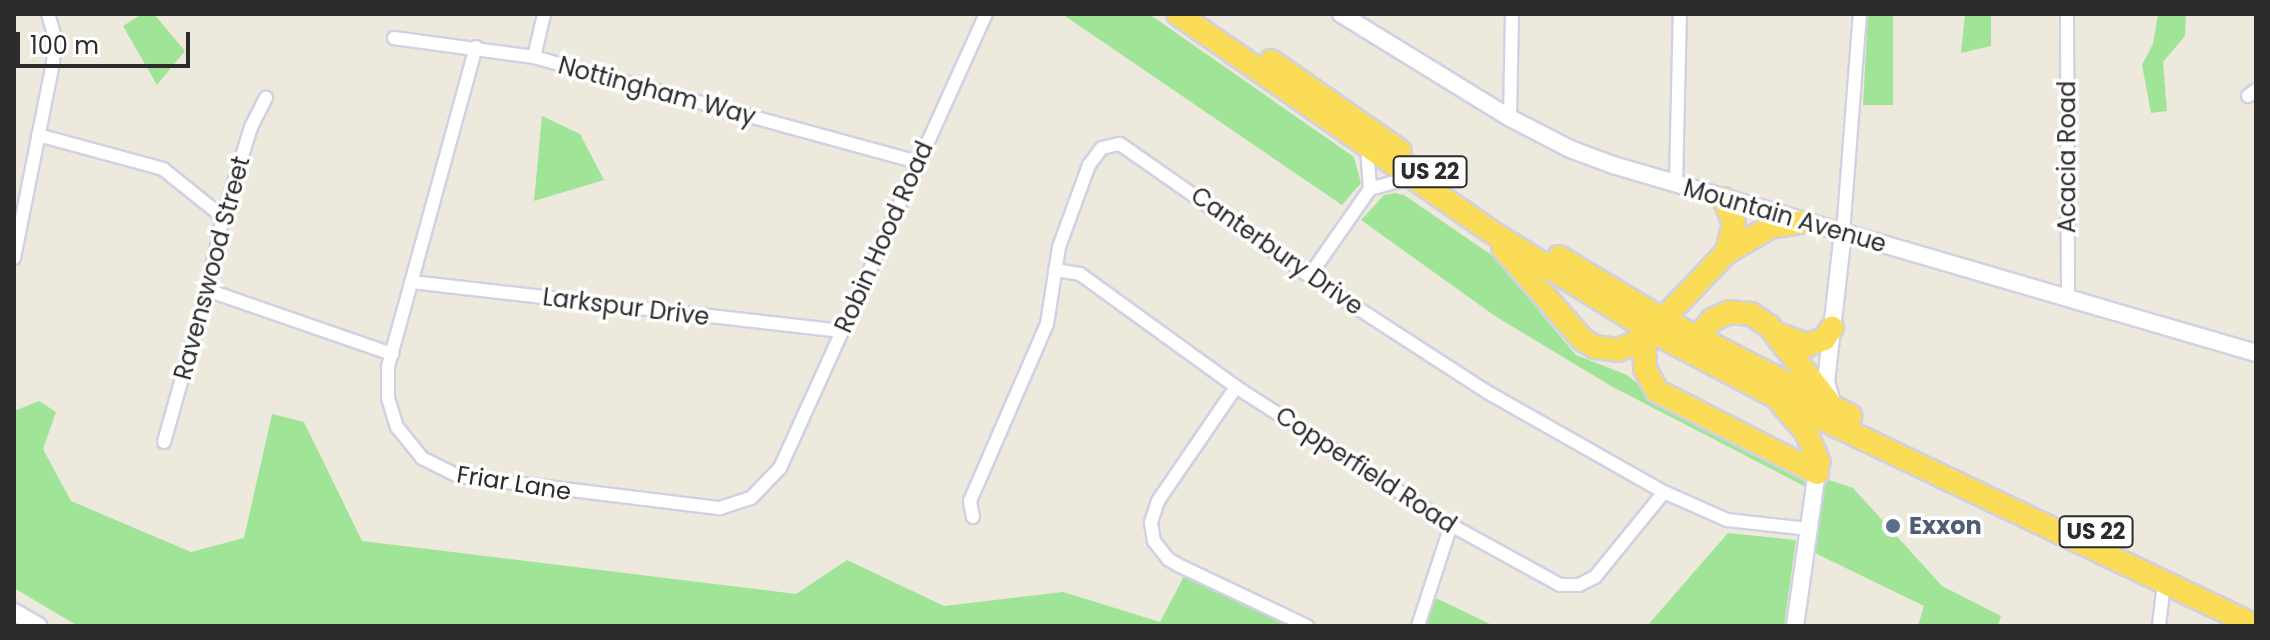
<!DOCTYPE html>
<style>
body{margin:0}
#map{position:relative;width:2270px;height:640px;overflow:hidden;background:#ede9dc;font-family:Poppins,sans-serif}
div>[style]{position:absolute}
.green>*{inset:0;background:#a0e597}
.roads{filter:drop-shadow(2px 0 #d2d1e4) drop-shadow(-2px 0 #d2d1e4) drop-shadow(0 2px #d2d1e4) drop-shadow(0 -2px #d2d1e4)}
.minor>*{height:12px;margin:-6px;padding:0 6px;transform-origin:6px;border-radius:6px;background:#fff}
.tertiary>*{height:16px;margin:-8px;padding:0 8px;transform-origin:8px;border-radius:8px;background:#fff}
.trunk>*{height:22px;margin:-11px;padding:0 11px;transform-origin:11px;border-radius:11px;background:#fadc57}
.dots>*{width:22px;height:22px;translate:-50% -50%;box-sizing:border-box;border:4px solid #fff;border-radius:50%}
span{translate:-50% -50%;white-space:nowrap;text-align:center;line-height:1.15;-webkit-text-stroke:7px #fff;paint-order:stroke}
.shield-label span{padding:2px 6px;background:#fff;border:2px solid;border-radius:6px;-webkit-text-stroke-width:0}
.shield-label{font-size:22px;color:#2b2b2b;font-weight:700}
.street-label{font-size:24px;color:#2b2b2b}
.service-label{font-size:24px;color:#4e5e75;font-weight:700}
.left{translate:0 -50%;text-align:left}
.frame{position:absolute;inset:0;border:16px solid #2b2b2b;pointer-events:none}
.scale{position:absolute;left:16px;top:32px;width:174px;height:36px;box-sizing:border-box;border:4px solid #2b2b2b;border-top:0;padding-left:10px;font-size:24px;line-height:28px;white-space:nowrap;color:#2b2b2b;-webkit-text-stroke:6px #fff;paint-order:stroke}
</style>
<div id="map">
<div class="green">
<div style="clip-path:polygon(142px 14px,154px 14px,185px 51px,157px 85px,123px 26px)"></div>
<div style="clip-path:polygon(1062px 14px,1149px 14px,1354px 157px,1361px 183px,1342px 205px)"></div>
<div style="clip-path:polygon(1868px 14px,1893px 14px,1893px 105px,1863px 105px)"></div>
<div style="clip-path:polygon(1965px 14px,1991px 14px,1991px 46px,1961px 53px)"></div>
<div style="clip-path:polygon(2158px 14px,2186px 14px,2185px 36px,2163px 62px,2167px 111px,2151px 113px,2142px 65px,2153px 44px)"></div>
<div style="clip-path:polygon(542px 116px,580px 134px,604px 180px,534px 201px)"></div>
<div style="clip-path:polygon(1395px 193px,1404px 195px,1493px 256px,1576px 355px,1627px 375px,1654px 397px,1802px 475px,1806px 487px,1611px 386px,1495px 316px,1361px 220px,1384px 195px)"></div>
<div style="clip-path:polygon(39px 401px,56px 412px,43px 449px,71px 501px,191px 552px,244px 538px,272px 414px,304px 422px,362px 541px,796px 594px,847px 560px,944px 606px,1063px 592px,1160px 622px,1191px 563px,1315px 626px,78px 626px,14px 588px,14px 411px)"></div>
<div style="clip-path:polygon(1826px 479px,1853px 488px,1942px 586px,2001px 616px,1998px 626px,1918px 626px,1924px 606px,1815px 553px)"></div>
<div style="clip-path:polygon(1728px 533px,1796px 540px,1784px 626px,1647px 626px)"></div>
<div style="clip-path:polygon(1436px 598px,1492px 625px,1496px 626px,1425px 626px)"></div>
</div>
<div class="roads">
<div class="minor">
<div style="left:2067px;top:14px;width:285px;rotate:89.8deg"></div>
<div style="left:394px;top:38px;width:141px;rotate:7.7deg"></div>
<div style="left:534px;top:57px;width:397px;rotate:15.3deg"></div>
<div style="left:476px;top:47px;width:332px;rotate:105.4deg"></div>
<div style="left:388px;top:367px;width:31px;rotate:90deg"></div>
<div style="left:388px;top:398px;width:30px;rotate:73deg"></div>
<div style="left:397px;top:427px;width:40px;rotate:51deg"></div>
<div style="left:422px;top:458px;width:40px;rotate:26.6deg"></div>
<div style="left:458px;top:476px;width:264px;rotate:7deg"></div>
<div style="left:720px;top:508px;width:33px;rotate:-18deg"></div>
<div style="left:751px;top:498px;width:42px;rotate:-46deg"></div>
<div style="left:780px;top:468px;width:499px;rotate:-65.6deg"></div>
<div style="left:534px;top:57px;width:44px;rotate:-76.9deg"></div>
<div style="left:2248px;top:96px;width:10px;rotate:-37deg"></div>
<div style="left:1510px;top:118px;width:104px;rotate:-88.9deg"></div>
<div style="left:38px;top:135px;width:130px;rotate:15.2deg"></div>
<div style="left:163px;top:169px;width:77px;rotate:38.7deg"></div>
<div style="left:1367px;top:147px;width:42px;rotate:85.9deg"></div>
<div style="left:1676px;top:184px;width:170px;rotate:-88.7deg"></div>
<div style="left:1843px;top:233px;width:220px;rotate:-85.6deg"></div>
<div style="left:14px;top:258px;width:199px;rotate:-78.7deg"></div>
<div style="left:53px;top:63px;width:26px;rotate:-86deg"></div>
<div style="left:55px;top:37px;width:24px;rotate:-107deg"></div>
<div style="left:1055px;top:270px;width:25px;rotate:9deg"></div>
<div style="left:1080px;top:274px;width:193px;rotate:35.9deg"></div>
<div style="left:1236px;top:387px;width:255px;rotate:32.7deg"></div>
<div style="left:1451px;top:525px;width:124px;rotate:28.8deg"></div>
<div style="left:1560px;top:585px;width:19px"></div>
<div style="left:1579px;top:585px;width:18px;rotate:-27deg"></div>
<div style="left:1595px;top:577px;width:109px;rotate:-50.9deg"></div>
<div style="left:1310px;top:275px;width:105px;rotate:-55.1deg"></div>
<div style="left:1370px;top:189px;width:44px;rotate:-15.9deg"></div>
<div style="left:411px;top:282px;width:434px;rotate:6.5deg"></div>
<div style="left:207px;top:290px;width:196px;rotate:19.1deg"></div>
<div style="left:1236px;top:387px;width:138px;rotate:124.4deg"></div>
<div style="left:1158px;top:501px;width:23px;rotate:108deg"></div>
<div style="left:1151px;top:523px;width:18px;rotate:81deg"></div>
<div style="left:1154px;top:541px;width:23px;rotate:52deg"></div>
<div style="left:1168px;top:559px;width:12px;rotate:31deg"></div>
<div style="left:1178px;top:565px;width:143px;rotate:25.3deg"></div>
<div style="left:164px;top:442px;width:158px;rotate:-74.2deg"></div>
<div style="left:207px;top:290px;width:75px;rotate:-77.6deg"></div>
<div style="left:223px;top:217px;width:94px;rotate:-72.7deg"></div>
<div style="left:251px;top:127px;width:33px;rotate:-63deg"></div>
<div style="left:973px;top:517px;width:16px;rotate:-101deg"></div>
<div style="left:970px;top:501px;width:193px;rotate:-66.5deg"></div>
<div style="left:1047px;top:324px;width:78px;rotate:-81.1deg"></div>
<div style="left:1059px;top:247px;width:87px;rotate:-69.9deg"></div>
<div style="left:1089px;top:165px;width:21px;rotate:-53deg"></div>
<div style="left:1102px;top:148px;width:18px;rotate:-13deg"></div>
<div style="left:1120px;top:144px;width:254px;rotate:34.9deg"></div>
<div style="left:1328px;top:289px;width:189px;rotate:32.9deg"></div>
<div style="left:1487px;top:392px;width:203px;rotate:29.5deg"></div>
<div style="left:1664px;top:492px;width:69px;rotate:24deg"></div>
<div style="left:1727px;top:520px;width:81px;rotate:6.3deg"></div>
<div style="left:1418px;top:626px;width:106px;rotate:-71.9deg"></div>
<div style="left:2159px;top:626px;width:44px;rotate:-83.5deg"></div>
</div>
<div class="tertiary">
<div style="left:1341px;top:14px;width:198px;rotate:31.6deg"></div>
<div style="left:1510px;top:118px;width:68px;rotate:27.3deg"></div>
<div style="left:1570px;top:149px;width:46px;rotate:20.4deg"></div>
<div style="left:1613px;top:165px;width:670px;rotate:16.3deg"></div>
<div style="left:1832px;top:402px;width:21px;rotate:-107deg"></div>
<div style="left:1826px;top:382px;width:150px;rotate:-83.5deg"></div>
<div style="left:14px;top:612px;width:28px;rotate:30deg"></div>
<div style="left:1795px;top:626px;width:163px;rotate:-81.9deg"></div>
</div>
<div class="trunk">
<div style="left:1178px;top:14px;width:380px;rotate:34.8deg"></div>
<div style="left:1490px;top:231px;width:190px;rotate:31.8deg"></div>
<div style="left:1651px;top:331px;width:141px;rotate:27.8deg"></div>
<div style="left:1776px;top:397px;width:532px;rotate:25.51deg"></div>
<div style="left:1271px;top:61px;width:157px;rotate:34.9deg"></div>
<div style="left:1724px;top:199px;width:27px;rotate:68deg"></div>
<div style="left:1734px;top:224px;width:30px;rotate:105deg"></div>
<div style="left:1503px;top:248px;width:122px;rotate:49deg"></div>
<div style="left:1583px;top:340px;width:14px;rotate:30deg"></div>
<div style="left:1595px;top:347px;width:23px;rotate:7deg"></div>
<div style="left:1618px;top:350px;width:28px;rotate:-23deg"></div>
<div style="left:1644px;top:339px;width:119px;rotate:-46.4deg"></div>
<div style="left:1726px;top:253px;width:51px;rotate:-30.6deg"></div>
<div style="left:1770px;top:227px;width:30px;rotate:-9deg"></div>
<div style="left:1559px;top:257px;width:120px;rotate:31deg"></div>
<div style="left:1662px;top:319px;width:212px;rotate:27.2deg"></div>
<div style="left:1778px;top:334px;width:31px;rotate:21deg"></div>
<div style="left:1807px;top:345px;width:18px;rotate:-19deg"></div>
<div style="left:1824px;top:339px;width:14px;rotate:-54deg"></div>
<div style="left:1644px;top:339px;width:30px;rotate:88deg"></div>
<div style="left:1645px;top:369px;width:25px;rotate:61deg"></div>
<div style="left:1657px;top:391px;width:180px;rotate:27.1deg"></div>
<div style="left:1696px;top:349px;width:11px;rotate:-85deg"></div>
<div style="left:1697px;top:338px;width:23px;rotate:-50deg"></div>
<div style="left:1712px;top:320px;width:19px;rotate:-25deg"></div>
<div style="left:1729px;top:312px;width:22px;rotate:5deg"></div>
<div style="left:1751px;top:314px;width:22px;rotate:34deg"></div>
<div style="left:1769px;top:326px;width:95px;rotate:51.8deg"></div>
<div style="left:1782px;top:404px;width:37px;rotate:49deg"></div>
<div style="left:1806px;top:432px;width:33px;rotate:67deg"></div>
</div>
</div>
<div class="dots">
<div style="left:1893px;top:526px;background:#5c6f8a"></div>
</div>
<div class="shield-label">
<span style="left:1430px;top:172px">US 22</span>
<span style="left:2096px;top:532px">US 22</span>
</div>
<div class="street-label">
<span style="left:657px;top:91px;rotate:15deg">Nottingham Way</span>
<span style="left:2067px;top:157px;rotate:-90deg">Acacia Road</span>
<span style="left:1785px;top:216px;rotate:16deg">Mountain Avenue</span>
<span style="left:884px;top:237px;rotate:-66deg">Robin Hood Road</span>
<span style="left:1277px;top:251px;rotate:35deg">Canterbury Drive</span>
<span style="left:212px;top:268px;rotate:-75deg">Ravenswood Street</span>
<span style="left:626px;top:307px;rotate:7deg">Larkspur Drive</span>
<span style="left:1366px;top:470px;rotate:33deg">Copperfield Road</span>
<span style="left:514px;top:483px;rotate:9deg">Friar Lane</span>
</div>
<div class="service-label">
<span class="left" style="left:1909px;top:526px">Exxon</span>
</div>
<div class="frame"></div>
<div class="scale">100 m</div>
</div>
